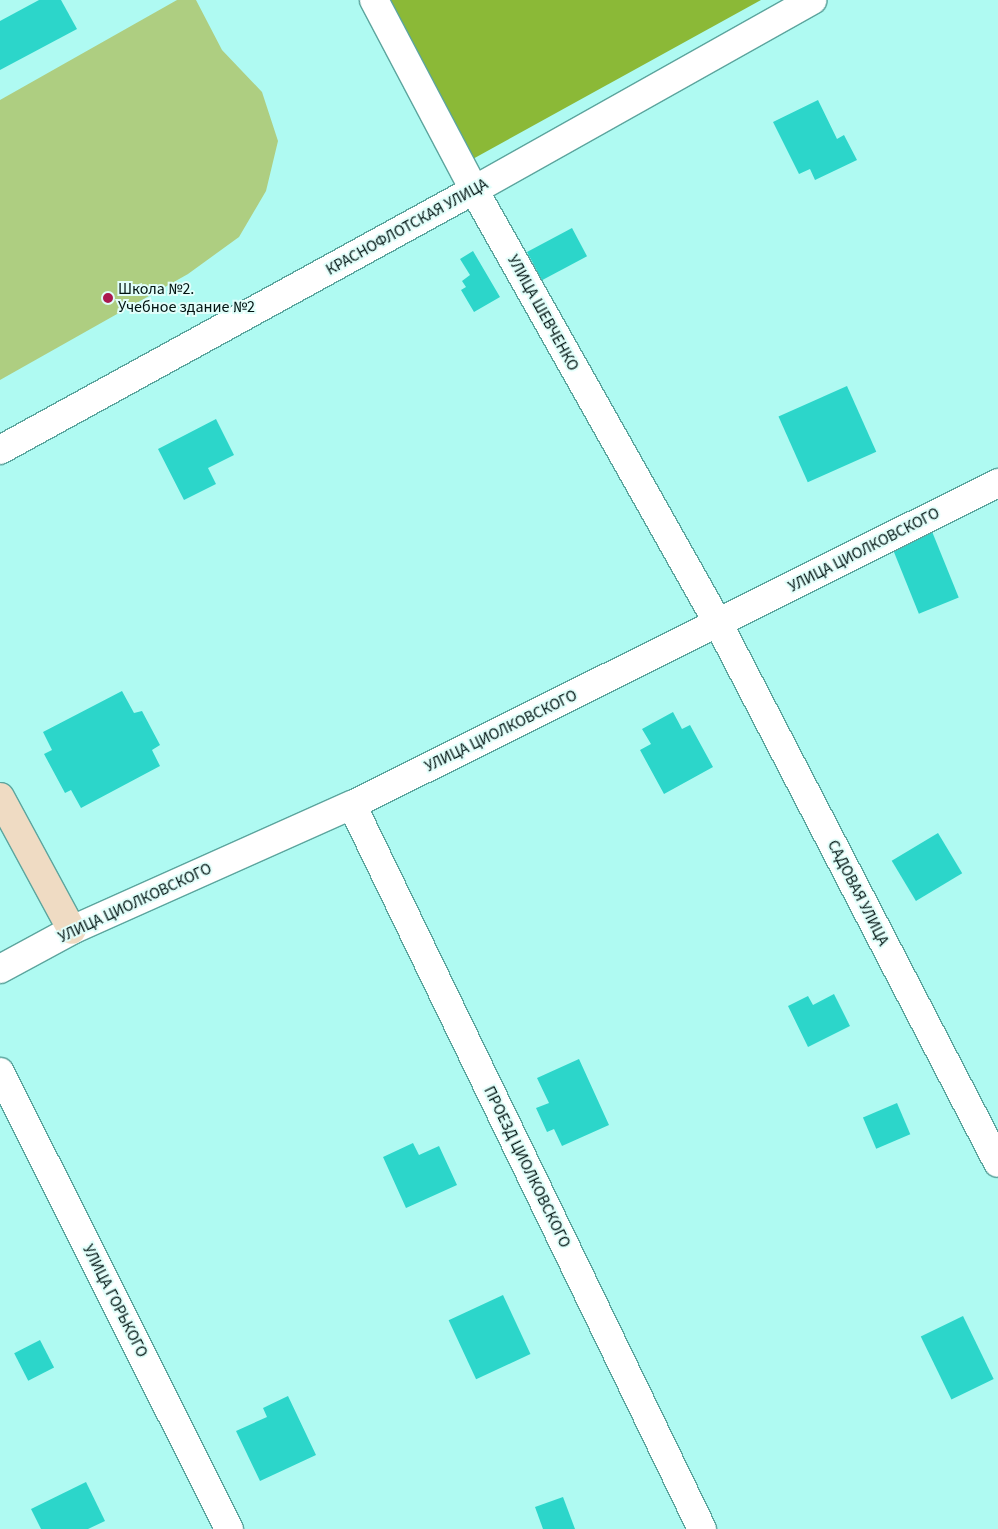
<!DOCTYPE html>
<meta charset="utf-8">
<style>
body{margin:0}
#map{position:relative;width:998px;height:1529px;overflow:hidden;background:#affaf2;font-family:"Source Sans 3",sans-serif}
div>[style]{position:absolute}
.green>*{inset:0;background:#aece81}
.forest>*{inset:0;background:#8bb937}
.building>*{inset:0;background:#2cd6ca;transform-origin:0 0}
.roads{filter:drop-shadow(1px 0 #5ca59e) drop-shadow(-1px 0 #5ca59e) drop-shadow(0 1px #5ca59e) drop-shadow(0 -1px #5ca59e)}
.street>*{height:28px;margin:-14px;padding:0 14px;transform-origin:14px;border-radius:14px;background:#fff}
.secondary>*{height:28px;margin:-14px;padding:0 14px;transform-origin:14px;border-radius:14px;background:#efdbc3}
.dots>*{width:14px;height:14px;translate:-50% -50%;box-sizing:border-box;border:2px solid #e1fefa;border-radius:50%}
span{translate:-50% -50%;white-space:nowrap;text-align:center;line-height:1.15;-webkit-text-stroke:4px #e1fefa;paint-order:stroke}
.street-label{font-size:16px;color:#001311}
.poi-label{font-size:16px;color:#001311}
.left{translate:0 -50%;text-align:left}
</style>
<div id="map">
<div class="green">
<div style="clip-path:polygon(177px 0,196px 0,222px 50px,262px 92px,278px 141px,266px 191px,239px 237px,188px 274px,0 380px,0 100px)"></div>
</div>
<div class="forest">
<div style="clip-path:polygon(380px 0,761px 0,471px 160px)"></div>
</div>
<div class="building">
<div style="clip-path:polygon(39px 0,61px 0,77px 29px,0 70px,0 21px)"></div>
<div style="clip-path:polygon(818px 100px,837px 139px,844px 135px,857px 160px,815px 180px,810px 169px,799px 174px,773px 122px)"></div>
<div style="left:572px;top:228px;width:32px;height:51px;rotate:62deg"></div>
<div style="clip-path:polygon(473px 251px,500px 297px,474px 312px,461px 290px,466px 287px,462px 281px,470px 275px,460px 259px)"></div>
<div style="left:847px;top:386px;width:72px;height:75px;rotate:66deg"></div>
<div style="clip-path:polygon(216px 419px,234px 455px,208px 468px,216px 484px,184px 500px,158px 449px)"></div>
<div style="left:931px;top:529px;width:74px;height:43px;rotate:68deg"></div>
<div style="clip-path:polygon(122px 691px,134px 713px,142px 711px,160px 745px,152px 750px,160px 766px,81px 808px,71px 790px,65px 793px,44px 754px,52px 750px,43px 732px)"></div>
<div style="clip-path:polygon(673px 712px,682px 729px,690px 725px,713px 767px,664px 794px,640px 750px,651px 744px,642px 729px)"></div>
<div style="left:938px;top:833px;width:47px;height:54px;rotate:59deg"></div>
<div style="clip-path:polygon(834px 994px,850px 1026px,808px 1047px,788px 1006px,808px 996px,813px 1005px)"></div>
<div style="clip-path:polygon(579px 1059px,609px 1125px,562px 1146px,554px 1129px,547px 1132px,536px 1108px,549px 1103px,537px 1078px)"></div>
<div style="left:897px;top:1103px;width:34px;height:37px;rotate:67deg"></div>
<div style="clip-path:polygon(413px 1143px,419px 1155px,439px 1146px,457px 1185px,406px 1208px,383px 1157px)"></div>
<div style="left:503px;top:1295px;width:65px;height:60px;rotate:65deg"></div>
<div style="left:963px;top:1316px;width:70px;height:47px;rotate:64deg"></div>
<div style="left:40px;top:1340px;width:31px;height:29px;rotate:63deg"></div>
<div style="clip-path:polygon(288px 1396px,316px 1455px,260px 1481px,236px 1431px,267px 1417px,263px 1408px)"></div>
<div style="clip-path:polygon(86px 1482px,105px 1521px,88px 1529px,41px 1529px,31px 1509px)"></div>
<div style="clip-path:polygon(563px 1497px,575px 1529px,543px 1529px,535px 1507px)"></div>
</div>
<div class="roads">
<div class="street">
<div style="left:374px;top:0;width:215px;rotate:62.2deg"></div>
<div style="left:474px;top:190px;width:497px;rotate:60.6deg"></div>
<div style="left:718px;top:623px;width:608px;rotate:62.59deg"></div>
<div style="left:0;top:450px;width:541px;rotate:-28.75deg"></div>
<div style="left:474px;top:190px;width:388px;rotate:-29.3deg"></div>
<div style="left:352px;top:805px;width:804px;rotate:64.2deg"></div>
<div style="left:0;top:969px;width:82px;rotate:-28.4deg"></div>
<div style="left:72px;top:930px;width:307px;rotate:-24.1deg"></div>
<div style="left:352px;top:805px;width:722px;rotate:-26.49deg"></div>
<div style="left:0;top:1072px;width:511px;rotate:63.38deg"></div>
</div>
<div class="secondary">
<div style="left:0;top:797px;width:151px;rotate:61.6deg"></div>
</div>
</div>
<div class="dots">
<div style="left:108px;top:298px;background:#ab194e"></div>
</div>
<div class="street-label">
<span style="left:407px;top:227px;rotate:-29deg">КРАСНОФЛОТСКАЯ УЛИЦА</span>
<span style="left:543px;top:313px;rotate:61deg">УЛИЦА ШЕВЧЕНКО</span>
<span style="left:864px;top:550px;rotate:-27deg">УЛИЦА ЦИОЛКОВСКОГО</span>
<span style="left:501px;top:731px;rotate:-26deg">УЛИЦА ЦИОЛКОВСКОГО</span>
<span style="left:858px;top:893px;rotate:63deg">САДОВАЯ УЛИЦА</span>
<span style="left:135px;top:903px;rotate:-25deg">УЛИЦА ЦИОЛКОВСКОГО</span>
<span style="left:527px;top:1167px;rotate:64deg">ПРОЕЗД ЦИОЛКОВСКОГО</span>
<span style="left:115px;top:1301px;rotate:63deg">УЛИЦА ГОРЬКОГО</span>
</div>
<div class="poi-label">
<span class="left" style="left:118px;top:298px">Школа №2.<br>Учебное здание №2</span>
</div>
</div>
